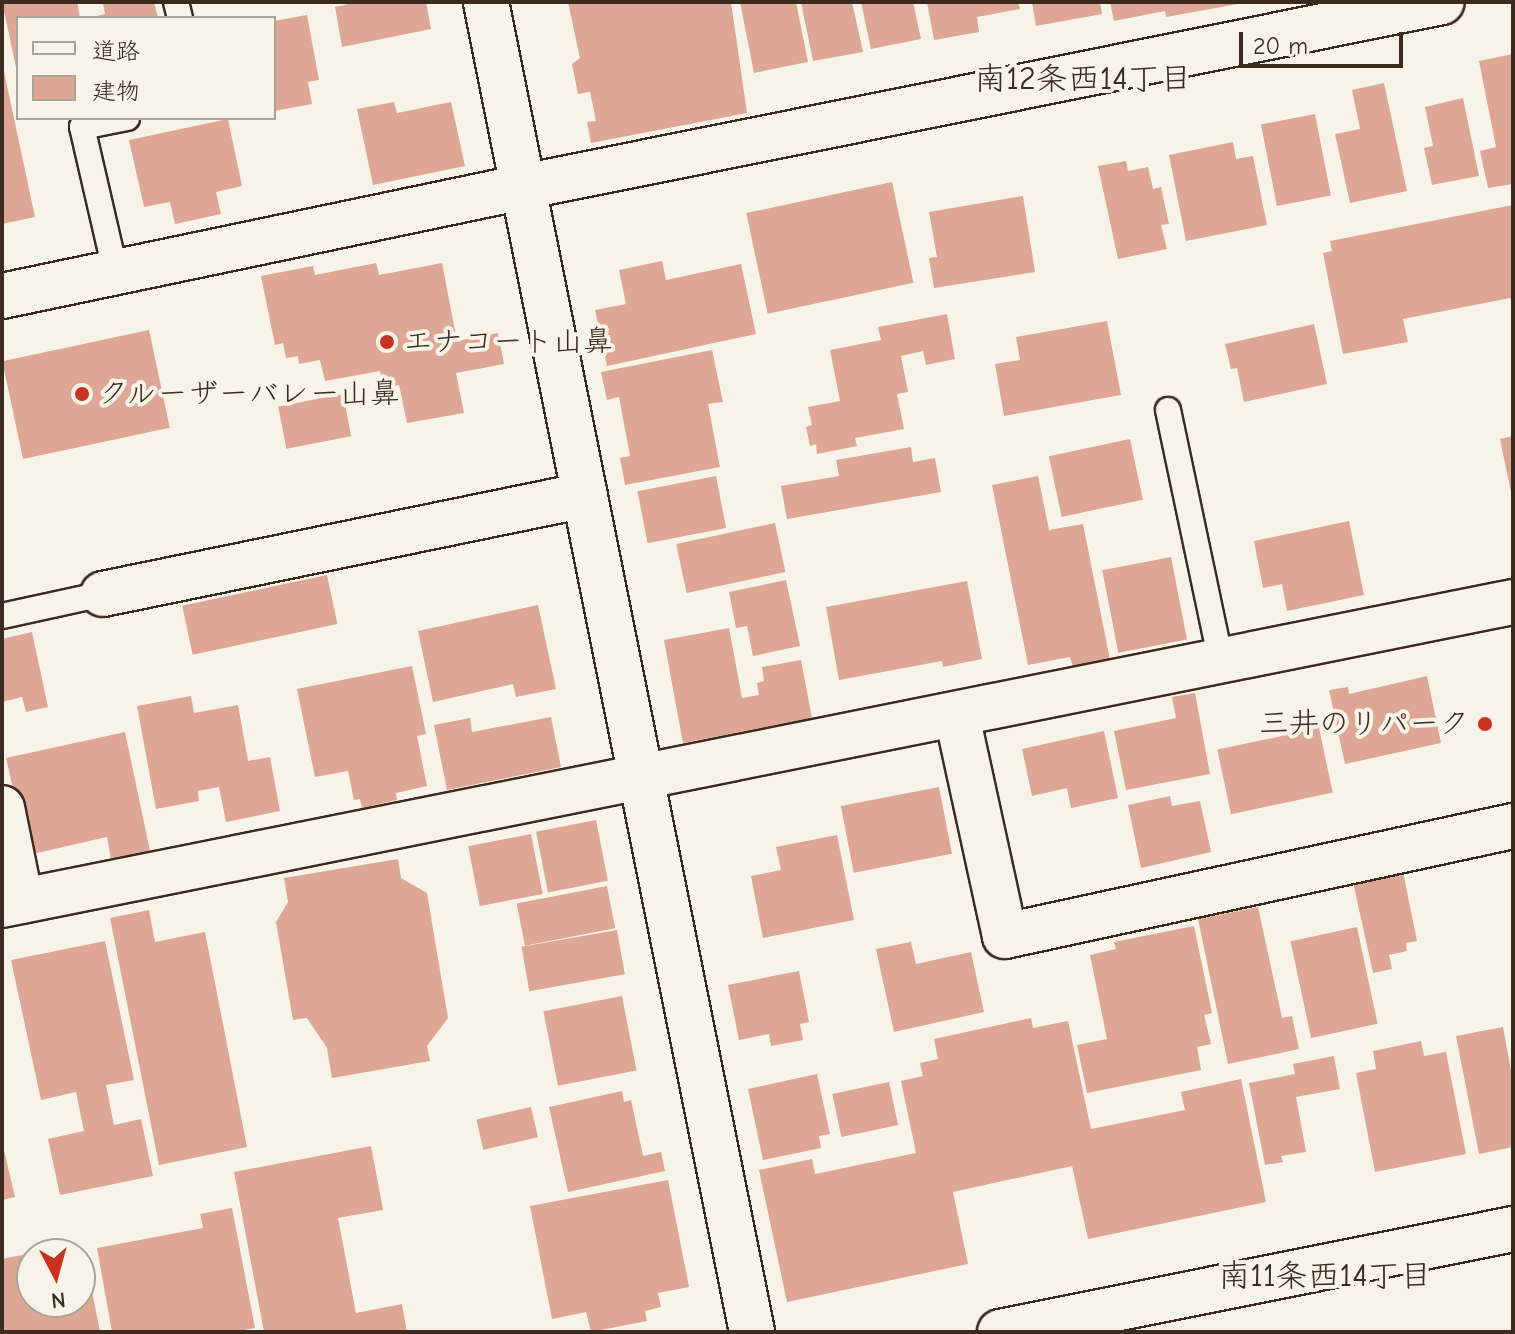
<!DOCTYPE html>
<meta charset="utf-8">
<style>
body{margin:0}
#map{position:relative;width:1515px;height:1334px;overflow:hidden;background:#f7f3e8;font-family:"Comic Neue","Klee One",sans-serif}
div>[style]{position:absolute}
.building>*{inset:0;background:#dea795;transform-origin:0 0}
.roads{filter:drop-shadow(2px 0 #3b2a1e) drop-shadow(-2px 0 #3b2a1e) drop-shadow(0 2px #3b2a1e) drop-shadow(0 -2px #3b2a1e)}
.service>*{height:24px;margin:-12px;padding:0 12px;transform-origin:12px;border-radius:12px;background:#f7f3e8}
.minor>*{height:44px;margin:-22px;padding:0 22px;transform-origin:22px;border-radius:22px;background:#f7f3e8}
.tertiary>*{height:44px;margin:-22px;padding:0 22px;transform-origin:22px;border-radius:22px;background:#f7f3e8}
.dots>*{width:22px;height:22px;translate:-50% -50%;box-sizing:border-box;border:4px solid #f7f3e8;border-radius:50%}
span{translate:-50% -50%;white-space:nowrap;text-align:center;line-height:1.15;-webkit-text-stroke:8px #f7f3e8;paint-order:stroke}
.poi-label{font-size:30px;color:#3b2a1e}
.left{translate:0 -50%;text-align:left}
.right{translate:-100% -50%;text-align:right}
.neighbourhood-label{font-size:32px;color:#3b2a1e}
.frame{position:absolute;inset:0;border:4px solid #3b2a1e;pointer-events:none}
.legend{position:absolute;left:16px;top:16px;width:260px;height:104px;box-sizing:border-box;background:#f7f3e8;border:2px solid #aca397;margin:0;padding:10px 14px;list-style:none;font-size:24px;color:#3b2a1e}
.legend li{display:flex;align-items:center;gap:16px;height:40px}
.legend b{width:40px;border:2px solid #aca397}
.north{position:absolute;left:16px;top:1238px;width:80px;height:80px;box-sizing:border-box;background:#f7f3e8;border:2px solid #aca397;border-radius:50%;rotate:174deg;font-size:22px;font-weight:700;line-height:32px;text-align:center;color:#3b2a1e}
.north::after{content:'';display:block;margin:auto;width:28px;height:36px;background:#c8321e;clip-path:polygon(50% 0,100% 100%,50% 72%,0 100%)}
.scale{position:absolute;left:1239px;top:32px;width:164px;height:36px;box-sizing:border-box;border:4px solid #3b2a1e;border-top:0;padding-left:10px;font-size:24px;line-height:28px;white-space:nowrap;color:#3b2a1e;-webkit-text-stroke:6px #f7f3e8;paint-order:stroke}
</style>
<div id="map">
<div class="building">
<div style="clip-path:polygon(2px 2px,77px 2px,80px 18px,18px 18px,17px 72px)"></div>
<div style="clip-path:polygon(154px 2px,158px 18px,88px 18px,105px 14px,103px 3px)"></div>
<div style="clip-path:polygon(358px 2px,426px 2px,431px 29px,342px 47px,335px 7px)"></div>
<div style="clip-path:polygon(568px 2px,731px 2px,747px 113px,591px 143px,587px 122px,596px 121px,590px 92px,578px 94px,572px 64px,580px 58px)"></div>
<div style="clip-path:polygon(740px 2px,796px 2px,808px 62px,754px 73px)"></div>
<div style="clip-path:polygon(801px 2px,852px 2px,863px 52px,813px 61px)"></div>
<div style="clip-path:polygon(861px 2px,913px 2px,921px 39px,871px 49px)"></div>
<div style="clip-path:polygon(927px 2px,1018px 2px,1020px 9px,977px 17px,979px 32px,934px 40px)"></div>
<div style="clip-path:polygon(1032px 2px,1100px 2px,1102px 14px,1036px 26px)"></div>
<div style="clip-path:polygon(1110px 2px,1238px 2px,1238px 4px,1166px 17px,1165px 11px,1114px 21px)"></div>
<div style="clip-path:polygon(307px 15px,319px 80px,308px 82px,312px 104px,274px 111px,274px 21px)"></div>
<div style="clip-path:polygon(1513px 54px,1513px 184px,1488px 188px,1480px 151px,1496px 147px,1479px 61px)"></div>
<div style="clip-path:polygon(2px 62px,35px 217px,2px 224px)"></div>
<div style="clip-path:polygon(1384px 83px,1407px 191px,1350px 203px,1335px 134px,1360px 129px,1352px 90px)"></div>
<div style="clip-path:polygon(1463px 98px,1479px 176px,1432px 185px,1424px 148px,1433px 146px,1425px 107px)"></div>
<div style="clip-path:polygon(394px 102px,397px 113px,451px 102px,465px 166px,373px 185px,357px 109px)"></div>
<div style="left:1315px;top:114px;width:83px;height:55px;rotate:79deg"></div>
<div style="clip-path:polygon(228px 119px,242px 186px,216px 192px,221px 214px,175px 224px,170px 202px,144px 207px,129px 140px)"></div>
<div style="clip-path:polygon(1233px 142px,1236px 159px,1253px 156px,1267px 225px,1186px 241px,1169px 155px)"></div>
<div style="clip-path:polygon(1126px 161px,1128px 171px,1148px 167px,1153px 189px,1161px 187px,1169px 224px,1161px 225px,1167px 249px,1118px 259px,1098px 166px)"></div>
<div style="left:892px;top:182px;width:103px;height:149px;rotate:78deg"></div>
<div style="clip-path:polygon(1023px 196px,1035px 272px,934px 288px,929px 258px,937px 257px,929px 212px)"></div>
<div style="clip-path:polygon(1513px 205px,1513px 304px,1510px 298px,1403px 319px,1408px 342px,1343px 354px,1323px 253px,1332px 251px,1330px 241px)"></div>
<div style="clip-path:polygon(662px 261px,666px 280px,741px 264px,756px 334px,607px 366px,595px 310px,626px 304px,619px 270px)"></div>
<div style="clip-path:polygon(376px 263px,379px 275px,442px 263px,457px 341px,498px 333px,504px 364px,456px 373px,464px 413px,407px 423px,399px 385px,394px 386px,393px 379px,382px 381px,380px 371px,325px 381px,320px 360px,299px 364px,298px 356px,286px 358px,283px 343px,275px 345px,261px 276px,313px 266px,315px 275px)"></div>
<div style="clip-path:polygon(947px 314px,955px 359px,926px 365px,923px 351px,901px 356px,908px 392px,897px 394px,904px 429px,855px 438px,857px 446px,817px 454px,816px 444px,810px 446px,806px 427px,812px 425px,808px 407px,840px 401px,830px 350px,881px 340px,878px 327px)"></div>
<div style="clip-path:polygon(1107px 321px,1121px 395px,1004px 416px,995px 364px,1020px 360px,1016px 337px)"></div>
<div style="clip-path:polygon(1314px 324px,1327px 384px,1244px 402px,1237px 368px,1231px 369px,1225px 344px)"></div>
<div style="left:149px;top:330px;width:100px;height:150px;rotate:78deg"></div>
<div style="clip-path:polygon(712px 350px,723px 402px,708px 404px,720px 467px,625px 485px,620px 458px,630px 456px,619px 397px,607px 400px,601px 372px)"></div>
<div style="left:343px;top:394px;width:43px;height:66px;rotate:79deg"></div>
<div style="clip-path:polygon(1513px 436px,1513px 496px,1512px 497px,1500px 439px)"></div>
<div style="left:1130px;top:439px;width:62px;height:83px;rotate:78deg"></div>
<div style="clip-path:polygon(911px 447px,913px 462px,935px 458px,941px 492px,787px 519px,781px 486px,839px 476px,836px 460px)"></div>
<div style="left:716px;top:476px;width:53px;height:80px;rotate:79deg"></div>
<div style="clip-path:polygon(1038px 476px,1049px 530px,1083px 524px,1110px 660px,1073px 667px,1070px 657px,1028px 665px,992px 485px)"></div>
<div style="clip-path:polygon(1349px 521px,1364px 595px,1287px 611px,1282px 584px,1263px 588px,1254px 541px)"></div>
<div style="left:775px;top:523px;width:50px;height:101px;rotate:78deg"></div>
<div style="left:1171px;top:557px;width:84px;height:70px;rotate:79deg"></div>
<div style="left:327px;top:575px;width:50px;height:148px;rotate:78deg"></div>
<div style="clip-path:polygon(786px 580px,800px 646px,753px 656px,747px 626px,736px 628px,729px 592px)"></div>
<div style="clip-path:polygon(967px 581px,982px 659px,943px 667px,942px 661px,839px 680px,826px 607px)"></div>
<div style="clip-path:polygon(538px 605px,556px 689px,516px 697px,513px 684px,433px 702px,418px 631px)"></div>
<div style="clip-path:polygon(729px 628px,742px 698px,759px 695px,757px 683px,764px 681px,762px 667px,801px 660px,812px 718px,683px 743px,664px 640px)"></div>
<div style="clip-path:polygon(32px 632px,48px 707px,26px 712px,22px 697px,2px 702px,2px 639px)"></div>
<div style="clip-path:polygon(412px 666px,426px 734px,417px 736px,427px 786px,396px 793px,397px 800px,362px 808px,360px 799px,354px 800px,348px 771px,315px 777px,297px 689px)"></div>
<div style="clip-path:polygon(1427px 676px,1441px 743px,1345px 764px,1329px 690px,1348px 687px,1349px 694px)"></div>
<div style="clip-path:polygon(1195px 693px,1210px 774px,1126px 790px,1114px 731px,1176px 718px,1172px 697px)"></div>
<div style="clip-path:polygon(191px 696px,194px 713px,238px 705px,248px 761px,270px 757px,280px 811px,226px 822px,219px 787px,198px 791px,199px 801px,156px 809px,137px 706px)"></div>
<div style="clip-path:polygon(551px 717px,561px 767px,447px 790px,434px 725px,470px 718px,472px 732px)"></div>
<div style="left:1319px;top:728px;width:66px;height:104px;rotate:78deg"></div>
<div style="clip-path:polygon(1104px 731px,1118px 798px,1071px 808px,1067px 788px,1032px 796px,1022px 749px)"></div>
<div style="clip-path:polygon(125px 732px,150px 851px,111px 859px,107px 837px,28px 855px,6px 758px)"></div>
<div style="left:939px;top:787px;width:68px;height:100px;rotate:79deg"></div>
<div style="clip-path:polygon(1170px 796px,1172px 806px,1200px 801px,1211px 852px,1141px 868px,1128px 805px)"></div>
<div style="left:596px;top:820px;width:62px;height:61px;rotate:79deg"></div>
<div style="left:531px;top:834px;width:61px;height:64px;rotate:79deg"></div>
<div style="clip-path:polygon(837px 835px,854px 920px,763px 938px,751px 876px,781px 870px,776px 847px)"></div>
<div style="clip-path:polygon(398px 859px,401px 878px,427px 893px,448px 1018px,427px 1046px,430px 1061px,332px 1078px,327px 1048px,307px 1018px,293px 1020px,276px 922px,288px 902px,284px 878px)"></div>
<div style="clip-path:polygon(1403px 872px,1417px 941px,1406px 943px,1407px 951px,1389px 955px,1392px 969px,1373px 973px,1353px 882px)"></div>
<div style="left:607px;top:886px;width:43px;height:92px;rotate:79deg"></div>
<div style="clip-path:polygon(1258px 907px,1282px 1018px,1292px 1016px,1299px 1049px,1228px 1064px,1198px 919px)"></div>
<div style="clip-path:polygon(149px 910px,155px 942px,205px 932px,247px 1147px,159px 1165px,110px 918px)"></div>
<div style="clip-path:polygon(1194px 926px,1212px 1013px,1204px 1015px,1211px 1044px,1197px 1047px,1201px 1070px,1087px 1093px,1077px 1045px,1107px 1039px,1090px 955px,1116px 949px,1114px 942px)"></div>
<div style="left:1357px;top:927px;width:99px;height:68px;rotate:78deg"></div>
<div style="left:617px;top:930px;width:45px;height:97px;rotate:80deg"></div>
<div style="clip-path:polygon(105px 941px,134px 1080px,106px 1085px,114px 1125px,141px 1119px,153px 1176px,60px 1195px,48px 1139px,84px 1131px,76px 1092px,41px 1100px,11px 960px)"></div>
<div style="clip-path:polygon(911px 942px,916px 964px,971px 952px,984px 1012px,894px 1032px,876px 949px)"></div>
<div style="clip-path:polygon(799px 971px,809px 1022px,800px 1024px,803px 1040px,771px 1046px,769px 1034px,739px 1040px,728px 985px)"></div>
<div style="left:622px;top:996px;width:76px;height:80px;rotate:79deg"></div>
<div style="clip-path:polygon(1031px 1018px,1033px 1028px,1068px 1021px,1091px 1129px,1185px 1110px,1181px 1092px,1241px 1079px,1266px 1202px,1088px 1239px,1072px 1166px,953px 1192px,968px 1264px,787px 1302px,759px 1170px,812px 1159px,815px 1174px,916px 1153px,901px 1081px,923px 1076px,920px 1063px,938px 1059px,934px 1039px)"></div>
<div style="clip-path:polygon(1503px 1027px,1513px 1081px,1513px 1147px,1479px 1154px,1456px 1036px)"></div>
<div style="clip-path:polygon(1421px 1041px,1424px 1056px,1446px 1052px,1466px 1154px,1375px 1172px,1356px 1073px,1376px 1069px,1373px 1051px)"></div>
<div style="clip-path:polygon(1334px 1056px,1340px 1089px,1296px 1097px,1306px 1152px,1281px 1156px,1283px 1162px,1265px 1165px,1249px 1083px,1295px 1074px,1293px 1064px)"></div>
<div style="clip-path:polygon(817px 1074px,830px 1134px,819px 1136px,821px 1148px,763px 1160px,748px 1089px)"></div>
<div style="left:889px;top:1082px;width:44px;height:58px;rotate:78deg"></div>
<div style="clip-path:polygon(622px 1091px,624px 1102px,631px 1100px,643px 1156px,661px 1152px,665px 1171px,568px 1192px,549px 1107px)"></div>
<div style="left:531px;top:1107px;width:31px;height:56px;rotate:77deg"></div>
<div style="clip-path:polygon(2px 1142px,15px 1197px,2px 1200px)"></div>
<div style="clip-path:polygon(371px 1146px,383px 1210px,338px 1218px,356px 1313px,402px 1304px,407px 1332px,264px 1332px,234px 1172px)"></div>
<div style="clip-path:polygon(668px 1180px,689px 1287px,658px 1293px,661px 1307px,645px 1311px,647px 1321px,591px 1332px,586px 1312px,552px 1319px,530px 1206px)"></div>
<div style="clip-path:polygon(232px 1208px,255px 1328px,233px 1332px,112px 1332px,97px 1248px,203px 1228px,200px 1214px)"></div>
<div style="clip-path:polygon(60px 1247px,61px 1254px,33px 1254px,33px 1253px)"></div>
<div style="clip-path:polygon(32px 1253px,32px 1302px,80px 1302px,80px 1294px,92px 1291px,100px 1332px,2px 1332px,2px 1259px)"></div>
</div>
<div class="roads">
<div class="service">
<div style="left:176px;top:2px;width:16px;rotate:76deg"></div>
<div style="left:116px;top:274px;width:151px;rotate:-103deg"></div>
<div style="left:82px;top:127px;width:46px;rotate:-11.3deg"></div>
<div style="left:1168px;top:410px;width:257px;rotate:78.1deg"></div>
<div style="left:2px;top:616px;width:103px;rotate:-12.3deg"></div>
</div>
<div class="minor">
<div style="left:486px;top:2px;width:1356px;rotate:78.69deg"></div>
<div style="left:2px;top:296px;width:532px;rotate:-11.82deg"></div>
<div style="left:523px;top:187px;width:937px;rotate:-11.38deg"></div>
<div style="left:103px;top:594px;width:492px;rotate:-11.6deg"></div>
<div style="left:957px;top:716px;width:225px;rotate:77.7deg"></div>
<div style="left:1005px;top:936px;width:520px;rotate:-12.22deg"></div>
<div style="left:2px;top:808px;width:95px;rotate:78.5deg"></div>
<div style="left:2px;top:905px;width:1541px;rotate:-11.34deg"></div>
</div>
<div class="tertiary">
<div style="left:1000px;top:1332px;width:523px;rotate:-11.35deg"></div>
</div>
</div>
<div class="dots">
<div style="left:387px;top:342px;background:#c8321e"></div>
<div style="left:82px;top:394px;background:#c8321e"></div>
<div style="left:1485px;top:724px;background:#c8321e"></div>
</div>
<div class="poi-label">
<span class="left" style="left:403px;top:342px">エナコート山鼻</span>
<span class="left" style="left:98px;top:394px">クルーザーバレー山鼻</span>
<span class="right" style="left:1469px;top:724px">三井のリパーク</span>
</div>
<div class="neighbourhood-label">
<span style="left:1083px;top:79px">南12条西14丁目</span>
<span style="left:1325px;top:1276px">南11条西14丁目</span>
</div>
<div class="frame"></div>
<ul class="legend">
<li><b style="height:10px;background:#f7f3e8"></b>道路</li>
<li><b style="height:22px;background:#dea795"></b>建物</li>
</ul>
<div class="north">N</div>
<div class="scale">20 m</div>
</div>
